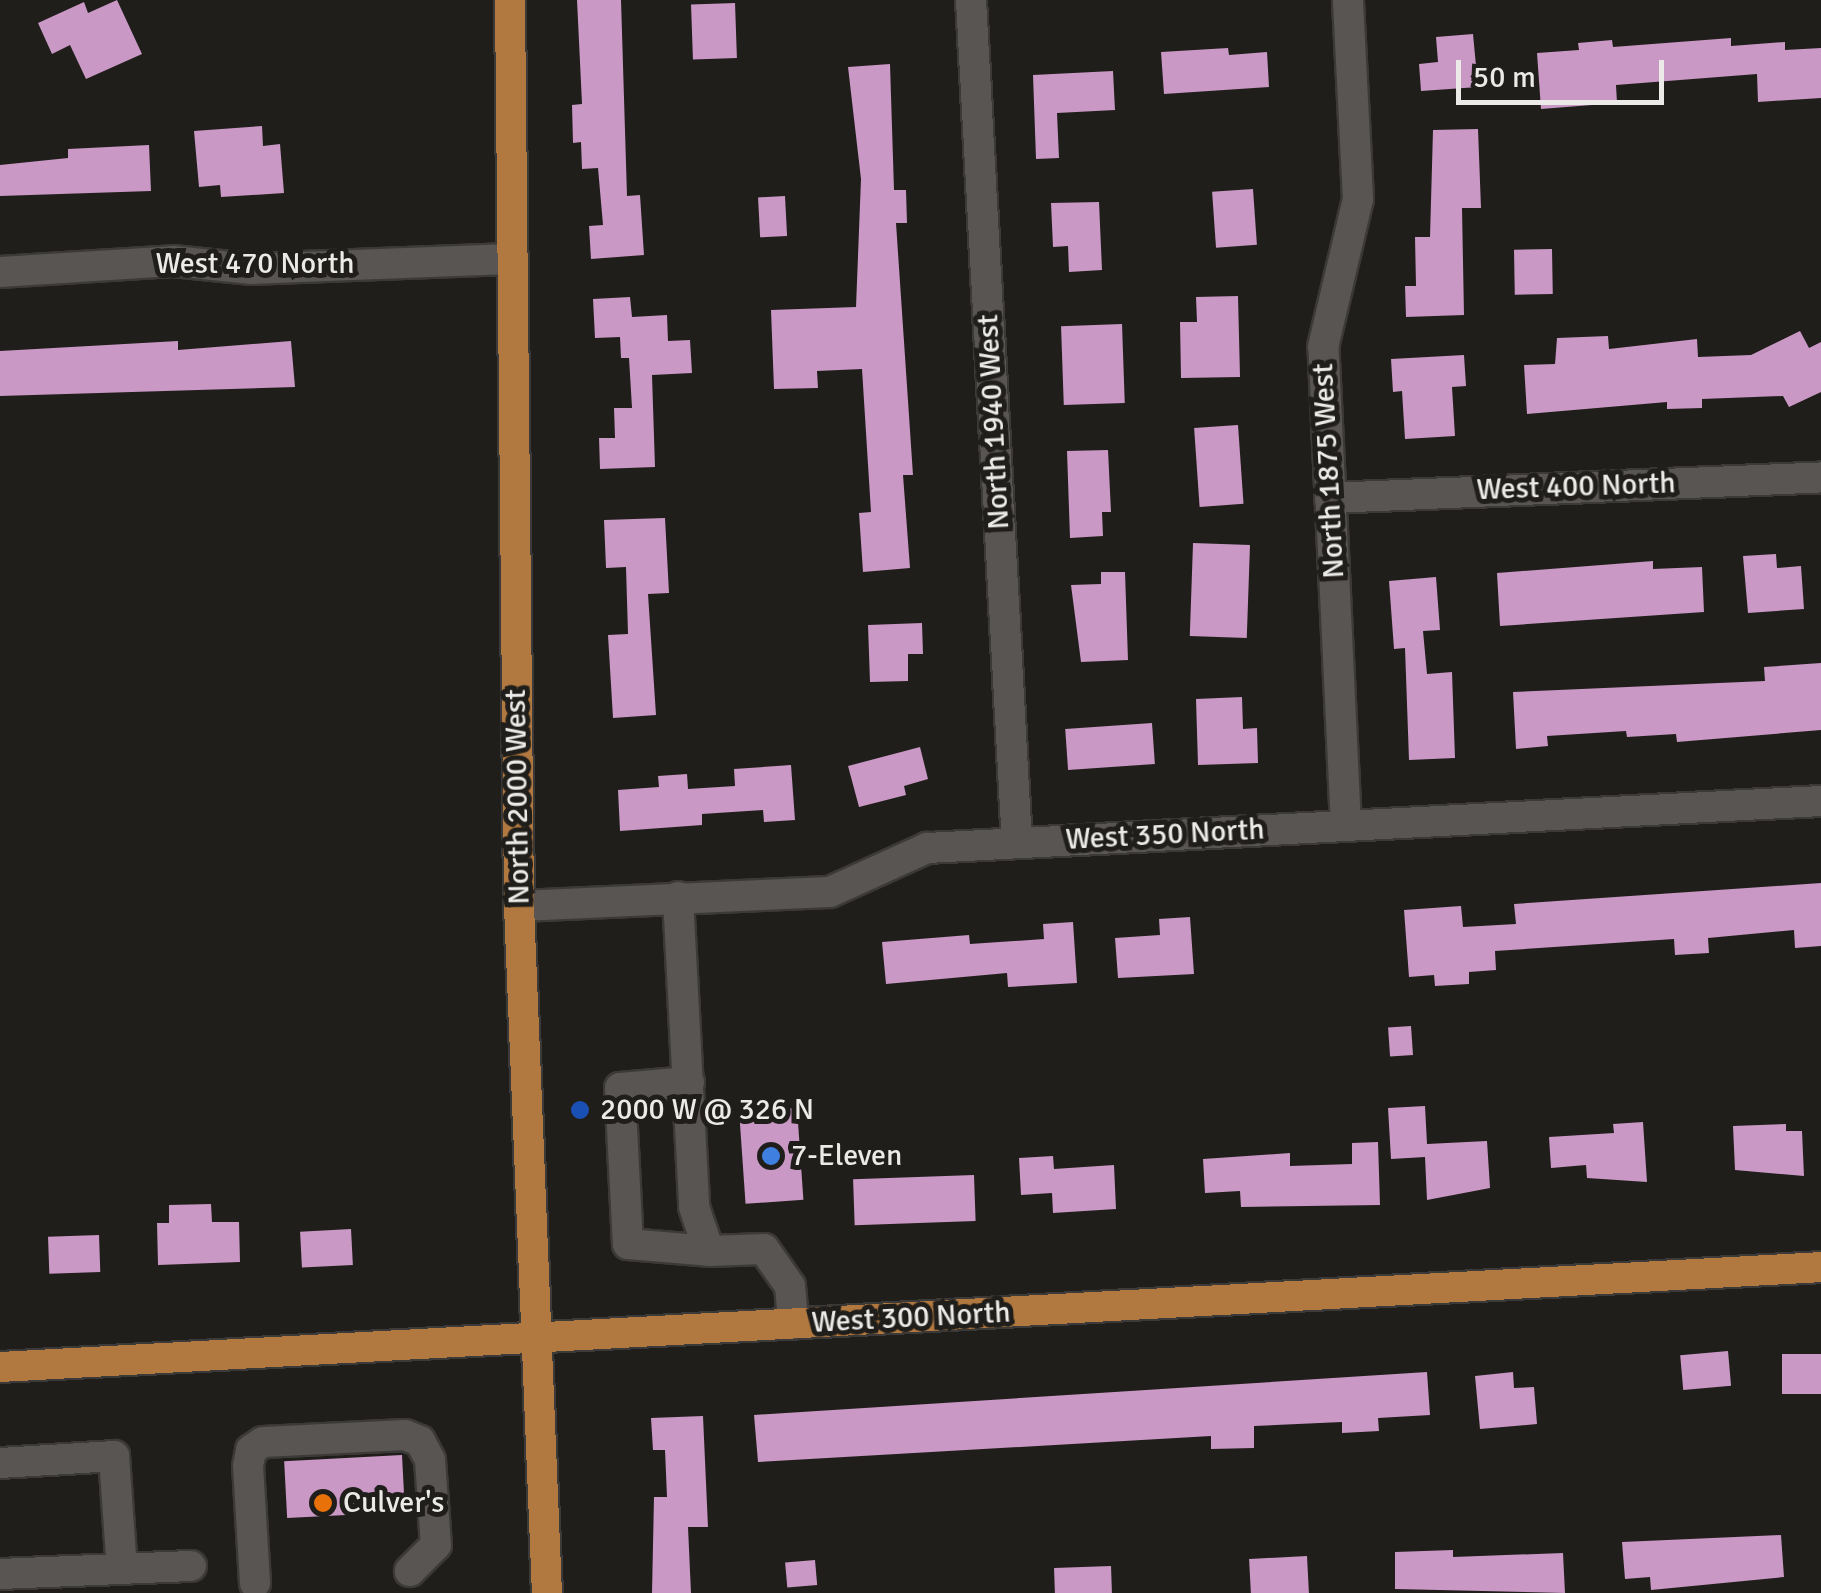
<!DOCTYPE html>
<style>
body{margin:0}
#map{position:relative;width:1821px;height:1593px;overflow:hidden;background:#201e1b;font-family:Signika,sans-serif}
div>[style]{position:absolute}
.building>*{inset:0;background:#c998c4;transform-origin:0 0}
.roads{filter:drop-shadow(2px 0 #3c3a38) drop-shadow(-2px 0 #3c3a38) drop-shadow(0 2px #3c3a38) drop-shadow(0 -2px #3c3a38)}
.minor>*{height:30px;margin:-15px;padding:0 15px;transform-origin:15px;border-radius:15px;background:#585552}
.major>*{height:30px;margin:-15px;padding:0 15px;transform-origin:15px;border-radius:15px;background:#b1783f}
.dots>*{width:28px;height:28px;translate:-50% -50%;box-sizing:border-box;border:5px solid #201e1b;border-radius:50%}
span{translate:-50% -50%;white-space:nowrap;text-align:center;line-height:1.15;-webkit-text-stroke:10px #201e1b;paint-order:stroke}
.street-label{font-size:30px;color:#ebeae8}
.poi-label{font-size:30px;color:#ebeae8}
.left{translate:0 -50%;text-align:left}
.scale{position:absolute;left:1456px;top:60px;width:208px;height:45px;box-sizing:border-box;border:5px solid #ebeae8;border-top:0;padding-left:12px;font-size:30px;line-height:35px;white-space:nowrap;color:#ebeae8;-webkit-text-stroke:8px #201e1b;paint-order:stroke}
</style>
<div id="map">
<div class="building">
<div style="clip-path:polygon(117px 0,142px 54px,86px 79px,70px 45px,52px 54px,38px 23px,84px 2px,88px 13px)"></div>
<div style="clip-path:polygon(577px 0,621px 0,627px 196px,640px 195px,644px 255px,591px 259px,589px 226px,603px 225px,598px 168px,582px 169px,581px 142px,573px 143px,572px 105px,582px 104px)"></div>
<div style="left:735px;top:3px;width:55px;height:44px;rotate:88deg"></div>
<div style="clip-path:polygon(1473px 34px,1478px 87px,1421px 91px,1419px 64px,1438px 62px,1436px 37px)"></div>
<div style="clip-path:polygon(1731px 38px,1731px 46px,1785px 42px,1785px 50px,1821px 48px,1821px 98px,1758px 102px,1757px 74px,1616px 85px,1617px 103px,1541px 109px,1537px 53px,1579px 50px,1578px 43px,1612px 40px,1613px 47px)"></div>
<div style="clip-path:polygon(1228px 48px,1229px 55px,1267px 52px,1269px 87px,1164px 94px,1161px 52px)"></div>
<div style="clip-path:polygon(890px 64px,894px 190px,906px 190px,907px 223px,896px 223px,913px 475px,903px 475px,910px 568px,863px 572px,859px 513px,871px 512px,862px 369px,817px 371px,818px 388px,774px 389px,771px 310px,856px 307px,861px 179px,848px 67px)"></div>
<div style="clip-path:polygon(1113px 71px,1115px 110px,1057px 113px,1059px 158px,1036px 159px,1033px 75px)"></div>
<div style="clip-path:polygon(262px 126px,263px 146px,280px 144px,284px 193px,221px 197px,220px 185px,199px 187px,194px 131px)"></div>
<div style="clip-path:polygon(1478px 129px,1481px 208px,1462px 208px,1464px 315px,1406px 317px,1405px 286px,1416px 286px,1415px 237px,1430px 237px,1433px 130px)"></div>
<div style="clip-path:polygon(149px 145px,151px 191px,0 196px,0 165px,68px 158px,68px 149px)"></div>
<div style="left:1253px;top:189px;width:56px;height:41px;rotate:86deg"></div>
<div style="left:785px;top:196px;width:40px;height:27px;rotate:87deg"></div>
<div style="clip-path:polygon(1099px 202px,1102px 270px,1069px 272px,1068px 246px,1053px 247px,1051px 203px)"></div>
<div style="left:1552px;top:249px;width:45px;height:38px;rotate:89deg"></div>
<div style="clip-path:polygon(1238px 296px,1240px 377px,1181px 378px,1180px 322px,1197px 322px,1196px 297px)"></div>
<div style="clip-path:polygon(630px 297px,632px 317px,667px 315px,668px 341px,690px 340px,692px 373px,652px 375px,655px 467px,600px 469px,599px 438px,615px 438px,614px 408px,632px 408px,629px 358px,621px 358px,620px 337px,595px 338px,593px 299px)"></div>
<div style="left:1122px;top:324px;width:79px;height:61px;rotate:88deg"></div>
<div style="clip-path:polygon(1800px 331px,1809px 348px,1821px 342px,1821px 392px,1789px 407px,1783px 396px,1702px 399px,1702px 408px,1667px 409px,1667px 402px,1527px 414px,1524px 365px,1555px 364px,1557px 338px,1608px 336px,1609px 349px,1697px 339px,1698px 357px,1751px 355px)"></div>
<div style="clip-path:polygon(178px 341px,178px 350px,291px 341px,295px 387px,0 396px,0 351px)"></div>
<div style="clip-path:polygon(1464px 355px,1466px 386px,1452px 387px,1455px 436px,1405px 439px,1402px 391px,1393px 392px,1391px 359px)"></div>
<div style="left:1238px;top:425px;width:79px;height:44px;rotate:86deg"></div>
<div style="clip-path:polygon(1108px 450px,1111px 512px,1102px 512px,1103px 536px,1070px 538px,1067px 451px)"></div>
<div style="clip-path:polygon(665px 518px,669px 593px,648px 594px,656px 715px,613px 718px,608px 635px,628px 634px,626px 567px,606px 568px,604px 520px)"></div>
<div style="left:1250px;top:545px;width:93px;height:57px;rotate:92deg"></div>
<div style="clip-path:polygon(1776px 554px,1777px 568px,1801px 566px,1804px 609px,1748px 613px,1743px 556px)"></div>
<div style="clip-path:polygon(1653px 561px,1653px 569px,1702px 567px,1704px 612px,1500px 626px,1497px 573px)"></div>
<div style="clip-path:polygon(1101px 572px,1125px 572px,1128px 660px,1081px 662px,1071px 585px,1101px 584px)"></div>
<div style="clip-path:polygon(1436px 577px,1440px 630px,1423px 631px,1427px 674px,1452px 672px,1455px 758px,1409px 760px,1405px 648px,1394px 649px,1389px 581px)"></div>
<div style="clip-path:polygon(922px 623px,923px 654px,908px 654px,908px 681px,870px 682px,868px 625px)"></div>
<div style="clip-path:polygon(1821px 663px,1821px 730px,1677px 742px,1676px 734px,1627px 737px,1626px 731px,1547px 736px,1548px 746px,1516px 749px,1513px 692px,1765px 681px,1764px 667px)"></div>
<div style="clip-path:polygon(1242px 697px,1243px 729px,1257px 728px,1258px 763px,1198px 765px,1196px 699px)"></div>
<div style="left:1152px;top:723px;width:41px;height:87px;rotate:86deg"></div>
<div style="clip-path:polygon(920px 747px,928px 779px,904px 786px,906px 795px,859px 807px,848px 766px)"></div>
<div style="clip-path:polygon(791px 765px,795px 820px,764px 822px,763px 810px,702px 814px,702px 825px,620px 831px,618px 790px,659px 787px,658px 776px,687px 774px,688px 789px,735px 786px,734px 769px)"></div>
<div style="clip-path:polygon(1821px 883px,1821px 946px,1795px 948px,1794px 930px,1708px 938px,1709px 953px,1675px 955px,1674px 939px,1495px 951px,1496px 970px,1469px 972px,1469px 984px,1435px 986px,1434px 975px,1409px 977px,1404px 910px,1461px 906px,1463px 927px,1516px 924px,1514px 904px)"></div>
<div style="clip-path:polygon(1190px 917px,1194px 974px,1118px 978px,1115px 938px,1160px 935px,1159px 919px)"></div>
<div style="clip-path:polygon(1073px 922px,1077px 983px,1008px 987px,1007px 973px,886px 984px,882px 942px,969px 935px,970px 944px,1044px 939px,1043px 924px)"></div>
<div style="left:1411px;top:1026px;width:29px;height:23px;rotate:86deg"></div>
<div style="clip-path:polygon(1425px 1106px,1427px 1144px,1487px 1141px,1490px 1188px,1427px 1200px,1425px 1157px,1391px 1159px,1388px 1108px)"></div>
<div style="left:797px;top:1108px;width:92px;height:58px;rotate:86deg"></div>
<div style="clip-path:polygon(1643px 1122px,1647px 1182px,1587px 1178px,1586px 1165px,1551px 1168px,1549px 1137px,1614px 1133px,1613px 1124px)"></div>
<div style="clip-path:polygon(1786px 1124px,1786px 1131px,1802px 1131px,1804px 1176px,1735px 1170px,1733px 1126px)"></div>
<div style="clip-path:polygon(1378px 1142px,1380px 1205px,1241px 1207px,1240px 1191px,1205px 1193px,1203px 1159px,1290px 1153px,1290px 1166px,1352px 1164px,1352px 1143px)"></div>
<div style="clip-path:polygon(1053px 1156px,1054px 1169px,1114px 1165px,1116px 1209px,1053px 1213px,1052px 1193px,1021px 1195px,1019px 1158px)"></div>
<div style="left:974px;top:1175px;width:46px;height:121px;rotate:88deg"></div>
<div style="clip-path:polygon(211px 1204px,212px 1222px,239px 1222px,240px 1262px,158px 1265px,157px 1223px,169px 1223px,169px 1205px)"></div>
<div style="left:351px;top:1229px;width:36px;height:51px;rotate:87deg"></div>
<div style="left:99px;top:1235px;width:37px;height:51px;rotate:88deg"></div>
<div style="left:1728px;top:1351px;width:35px;height:48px;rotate:85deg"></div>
<div style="left:1821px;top:1354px;width:40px;height:39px;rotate:90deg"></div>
<div style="clip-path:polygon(1427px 1372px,1430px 1415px,1378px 1418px,1379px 1431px,1342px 1433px,1342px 1422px,1254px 1426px,1254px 1448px,1211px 1449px,1211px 1436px,758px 1462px,754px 1415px)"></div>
<div style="clip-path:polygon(1513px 1372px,1514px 1388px,1534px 1387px,1537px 1424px,1480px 1429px,1475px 1376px)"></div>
<div style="clip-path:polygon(703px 1416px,708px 1527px,688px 1527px,691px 1593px,652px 1593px,654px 1497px,667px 1497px,665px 1450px,653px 1450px,651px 1418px)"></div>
<div style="left:402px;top:1455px;width:57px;height:118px;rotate:87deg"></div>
<div style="clip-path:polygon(1781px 1535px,1784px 1577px,1651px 1590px,1650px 1577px,1625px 1579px,1622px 1542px)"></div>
<div style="clip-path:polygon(1453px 1550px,1453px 1557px,1563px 1553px,1565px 1593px,1395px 1589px,1395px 1552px)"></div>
<div style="left:1307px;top:1556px;width:37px;height:58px;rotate:87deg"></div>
<div style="left:815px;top:1560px;width:25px;height:30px;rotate:85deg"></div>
<div style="left:1111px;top:1566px;width:27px;height:57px;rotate:88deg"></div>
</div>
<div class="roads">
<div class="minor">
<div style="left:971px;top:0;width:844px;rotate:86.88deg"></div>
<div style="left:0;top:272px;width:173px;rotate:-3.6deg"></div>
<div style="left:173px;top:261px;width:77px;rotate:5.9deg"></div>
<div style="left:250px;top:269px;width:261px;rotate:-2.2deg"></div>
<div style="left:1330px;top:498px;width:491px;rotate:-2.4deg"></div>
<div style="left:1346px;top:826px;width:480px;rotate:-92.7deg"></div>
<div style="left:1323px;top:347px;width:152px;rotate:-76.7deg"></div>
<div style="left:1358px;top:199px;width:199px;rotate:-92.9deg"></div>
<div style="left:678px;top:897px;width:310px;rotate:87deg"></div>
<div style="left:694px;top:1207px;width:46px;rotate:71.2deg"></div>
<div style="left:709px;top:1251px;width:55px;rotate:-2.1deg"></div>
<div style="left:764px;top:1249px;width:45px;rotate:54.9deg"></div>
<div style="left:790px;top:1286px;width:38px;rotate:85deg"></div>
<div style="left:519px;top:906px;width:311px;rotate:-2.6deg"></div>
<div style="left:830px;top:892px;width:107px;rotate:-24.4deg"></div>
<div style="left:927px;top:848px;width:895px;rotate:-3.01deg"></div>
<div style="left:689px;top:1082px;width:69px;rotate:175deg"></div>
<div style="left:620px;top:1088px;width:156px;rotate:87.1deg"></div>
<div style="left:628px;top:1244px;width:81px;rotate:4.9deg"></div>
<div style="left:0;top:1463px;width:114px;rotate:-3.5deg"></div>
<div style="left:114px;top:1456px;width:113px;rotate:86deg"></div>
<div style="left:0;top:1574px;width:191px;rotate:-2.4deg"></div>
<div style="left:255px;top:1583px;width:117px;rotate:-93.4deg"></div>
<div style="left:248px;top:1466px;width:16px;rotate:-79deg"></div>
<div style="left:251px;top:1450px;width:14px;rotate:-34deg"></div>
<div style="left:263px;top:1442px;width:142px;rotate:-2.8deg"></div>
<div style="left:405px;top:1435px;width:16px;rotate:22deg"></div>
<div style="left:420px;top:1441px;width:21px;rotate:62deg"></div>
<div style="left:430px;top:1460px;width:85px;rotate:86deg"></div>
<div style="left:436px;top:1545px;width:37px;rotate:135deg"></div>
</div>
<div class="major">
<div style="left:510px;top:0;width:906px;rotate:89.43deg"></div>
<div style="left:519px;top:906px;width:688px;rotate:87.67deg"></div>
<div style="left:0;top:1367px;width:1824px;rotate:-3.14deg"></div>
</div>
</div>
<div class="dots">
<div style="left:580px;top:1110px;background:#1a4fb4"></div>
<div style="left:771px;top:1156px;background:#3f7fe0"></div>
<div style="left:323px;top:1503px;background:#e8710a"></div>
</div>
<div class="street-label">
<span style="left:255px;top:264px">West 470 North</span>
<span style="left:994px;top:422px;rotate:-93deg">North 1940 West</span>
<span style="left:1329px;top:471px;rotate:-93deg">North 1875 West</span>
<span style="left:1576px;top:487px;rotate:-2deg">West 400 North</span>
<span style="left:518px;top:797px;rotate:-91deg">North 2000 West</span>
<span style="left:1165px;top:835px;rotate:-3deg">West 350 North</span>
<span style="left:911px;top:1318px;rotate:-3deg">West 300 North</span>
</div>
<div class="poi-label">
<span class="left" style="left:600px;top:1110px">2000 W @ 326 N</span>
<span class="left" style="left:791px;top:1156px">7-Eleven</span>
<span class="left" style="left:343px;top:1503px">Culver's</span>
</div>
<div class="scale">50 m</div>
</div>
